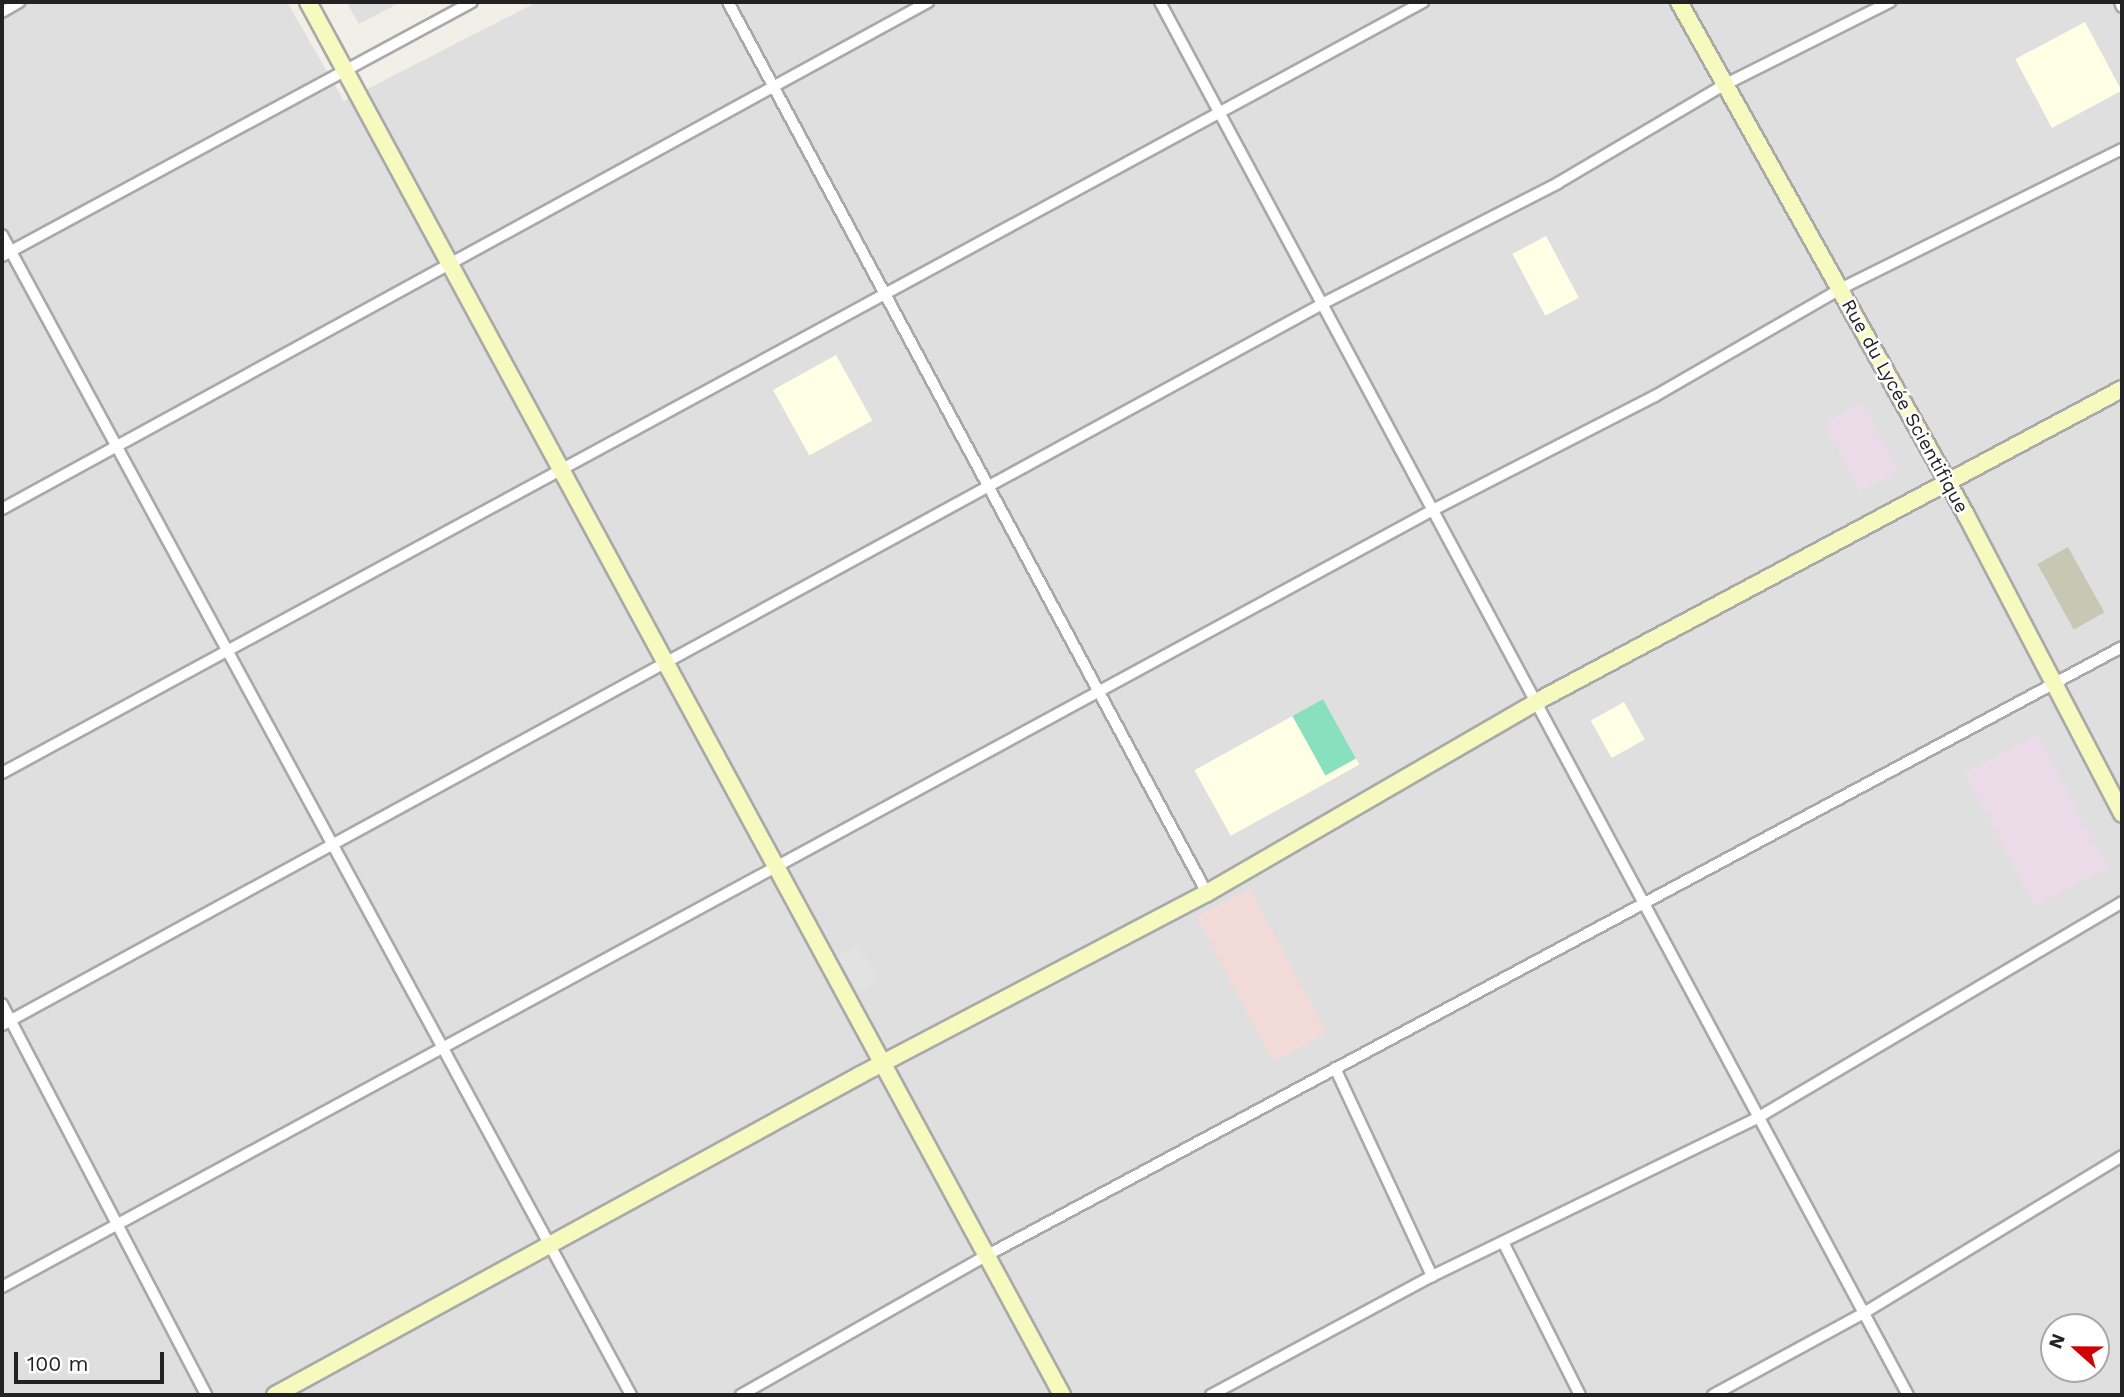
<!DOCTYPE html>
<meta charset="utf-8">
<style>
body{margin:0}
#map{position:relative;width:2124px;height:1397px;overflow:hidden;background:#f2efe9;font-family:"Work Sans",sans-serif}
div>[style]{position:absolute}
.residential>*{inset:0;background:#e0dfdf}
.commercial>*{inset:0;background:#f2dad9;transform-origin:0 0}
.industrial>*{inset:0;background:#ebdbe8;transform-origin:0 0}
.education>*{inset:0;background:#ffffe5;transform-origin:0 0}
.construction>*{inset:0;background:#c7c7b4;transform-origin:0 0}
.pitch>*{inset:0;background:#88e0be;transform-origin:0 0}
.parking>*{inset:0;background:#e2e2e2;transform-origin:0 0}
.roads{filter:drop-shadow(2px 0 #a9a9a9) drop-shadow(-2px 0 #a9a9a9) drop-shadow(0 2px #a9a9a9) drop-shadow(0 -2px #a9a9a9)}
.street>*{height:10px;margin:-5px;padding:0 5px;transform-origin:5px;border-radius:5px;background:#fff}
.secondary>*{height:16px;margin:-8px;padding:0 8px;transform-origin:8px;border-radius:8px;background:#f7fabf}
span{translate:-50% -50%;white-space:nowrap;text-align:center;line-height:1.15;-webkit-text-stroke:5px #fff;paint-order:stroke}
.street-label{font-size:19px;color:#222}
.frame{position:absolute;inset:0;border:4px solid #222;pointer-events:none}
.north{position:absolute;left:2040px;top:1313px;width:70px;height:70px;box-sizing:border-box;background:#fff;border:2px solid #a7a7a7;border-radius:50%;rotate:291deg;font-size:19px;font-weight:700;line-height:28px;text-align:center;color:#222}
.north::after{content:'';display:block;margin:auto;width:24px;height:32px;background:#d40000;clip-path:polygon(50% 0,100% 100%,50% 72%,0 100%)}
.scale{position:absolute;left:14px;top:1352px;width:150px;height:32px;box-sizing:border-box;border:4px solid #222;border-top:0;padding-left:9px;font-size:21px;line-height:24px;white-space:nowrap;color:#222;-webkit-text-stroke:5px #fff;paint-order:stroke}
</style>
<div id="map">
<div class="residential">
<div style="clip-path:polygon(evenodd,19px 2px,287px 2px,344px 101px,537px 2px,2122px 2px,2122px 1395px,2px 1395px,2px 10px,19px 2px,2054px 1327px,2096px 1327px,2096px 1369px,2054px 1369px,2054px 1327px)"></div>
<div style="clip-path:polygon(352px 2px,401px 2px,359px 24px,348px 5px)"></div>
</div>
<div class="commercial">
<div style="left:1250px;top:889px;width:163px;height:60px;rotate:62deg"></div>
</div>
<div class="industrial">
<div style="left:1862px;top:403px;width:77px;height:43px;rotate:62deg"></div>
<div style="left:2037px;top:735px;width:150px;height:82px;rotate:62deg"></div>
</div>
<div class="education">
<div style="left:2085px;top:22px;width:78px;height:79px;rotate:62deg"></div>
<div style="left:1546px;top:236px;width:70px;height:38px;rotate:62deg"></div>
<div style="left:836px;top:355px;width:75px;height:72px;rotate:61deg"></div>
<div style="left:1323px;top:699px;width:75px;height:147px;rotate:61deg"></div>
<div style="left:1624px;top:702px;width:43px;height:38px;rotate:61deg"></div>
</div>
<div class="construction">
<div style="left:2068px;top:547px;width:75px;height:35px;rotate:61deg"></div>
</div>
<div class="pitch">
<div style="left:1323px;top:699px;width:68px;height:35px;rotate:61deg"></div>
</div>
<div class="parking">
<div style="left:858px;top:945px;width:41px;height:23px;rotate:61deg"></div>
</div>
<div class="roads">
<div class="street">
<div style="left:728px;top:2px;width:1012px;rotate:61.74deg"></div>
<div style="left:1160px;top:2px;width:1581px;rotate:61.77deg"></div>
<div style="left:2120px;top:2px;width:5px;rotate:68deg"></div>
<div style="left:2px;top:12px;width:20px;rotate:-30deg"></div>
<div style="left:2px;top:235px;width:1320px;rotate:61.53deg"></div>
<div style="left:2px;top:256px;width:534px;rotate:-28.39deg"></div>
<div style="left:2px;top:509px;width:1056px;rotate:-28.7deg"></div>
<div style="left:2px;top:773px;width:1617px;rotate:-28.48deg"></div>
<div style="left:2px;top:1004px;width:441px;rotate:62.4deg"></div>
<div style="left:2px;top:1025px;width:1504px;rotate:-28.64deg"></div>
<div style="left:1322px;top:304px;width:265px;rotate:-27.1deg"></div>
<div style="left:1558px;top:183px;width:193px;rotate:-30.6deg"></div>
<div style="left:1724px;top:85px;width:186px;rotate:-26.6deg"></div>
<div style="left:1335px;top:1068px;width:230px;rotate:65deg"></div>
<div style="left:1503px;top:1242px;width:171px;rotate:63.3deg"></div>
<div style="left:2px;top:1287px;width:1628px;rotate:-28.5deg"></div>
<div style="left:1433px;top:510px;width:250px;rotate:-27.2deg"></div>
<div style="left:1655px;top:396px;width:214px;rotate:-30deg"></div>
<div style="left:1840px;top:289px;width:315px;rotate:-26.4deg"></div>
<div style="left:741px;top:1395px;width:279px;rotate:-29.6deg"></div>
<div style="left:984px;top:1257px;width:1291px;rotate:-28.19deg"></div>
<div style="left:1211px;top:1395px;width:251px;rotate:-28.3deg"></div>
<div style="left:1432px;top:1276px;width:364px;rotate:-25.9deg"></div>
<div style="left:1759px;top:1117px;width:422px;rotate:-30.6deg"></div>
<div style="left:1713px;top:1395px;width:172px;rotate:-28.5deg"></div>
<div style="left:1864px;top:1313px;width:302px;rotate:-31.3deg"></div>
</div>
<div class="secondary">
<div style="left:308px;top:2px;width:1584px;rotate:61.57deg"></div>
<div style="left:1679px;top:2px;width:588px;rotate:60.77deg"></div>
<div style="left:1966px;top:515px;width:337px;rotate:62.4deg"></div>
<div style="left:275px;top:1395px;width:667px;rotate:-28.68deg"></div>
<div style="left:860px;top:1075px;width:392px;rotate:-27.7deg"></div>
<div style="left:1207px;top:893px;width:380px;rotate:-30.1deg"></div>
<div style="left:1536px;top:702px;width:664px;rotate:-28.11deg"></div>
</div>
</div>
<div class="street-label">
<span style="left:1905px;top:406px;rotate:61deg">Rue du Lycée Scientifique</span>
</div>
<div class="frame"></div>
<div class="north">N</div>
<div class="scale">100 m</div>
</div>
